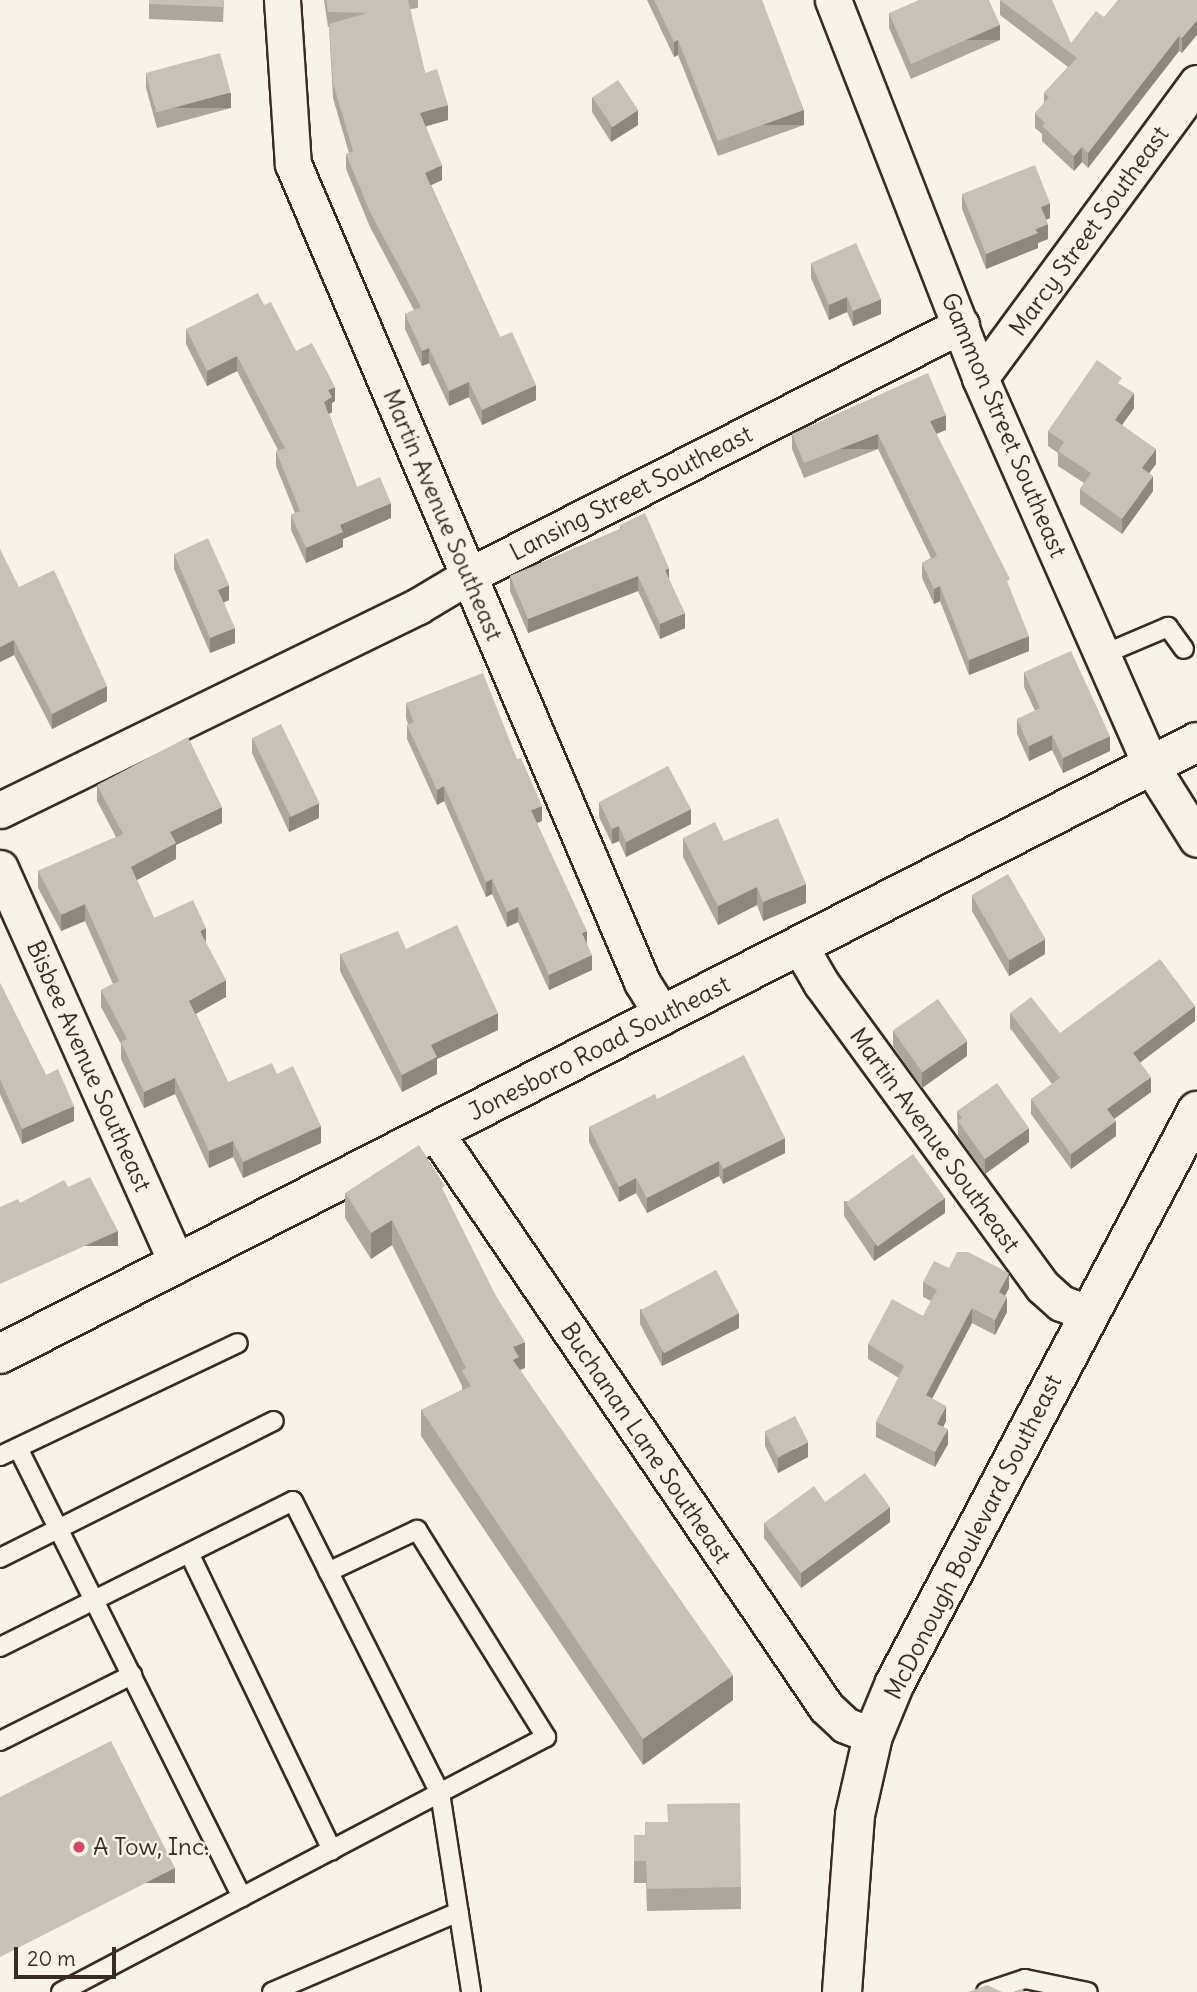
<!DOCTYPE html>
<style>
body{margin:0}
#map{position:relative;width:1197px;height:1992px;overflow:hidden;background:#f7f3e8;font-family:Delius,sans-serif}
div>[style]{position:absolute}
.roads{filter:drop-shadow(2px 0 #3b2a1e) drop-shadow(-2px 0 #3b2a1e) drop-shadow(0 2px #3b2a1e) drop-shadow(0 -2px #3b2a1e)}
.service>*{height:18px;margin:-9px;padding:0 9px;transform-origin:9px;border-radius:9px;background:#f7f3e8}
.minor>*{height:35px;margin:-17.5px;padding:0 17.5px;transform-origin:17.5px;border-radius:17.5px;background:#f7f3e8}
.secondary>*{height:38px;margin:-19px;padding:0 19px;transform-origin:19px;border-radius:19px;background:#f7f3e8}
.wall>*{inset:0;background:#aca69d}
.shaded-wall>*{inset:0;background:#8c877f;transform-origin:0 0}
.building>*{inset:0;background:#c8c1b6;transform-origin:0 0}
.dots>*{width:19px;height:19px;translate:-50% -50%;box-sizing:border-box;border:4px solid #f7f3e8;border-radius:50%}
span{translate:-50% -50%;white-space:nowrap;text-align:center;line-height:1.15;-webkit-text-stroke:5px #f7f3e8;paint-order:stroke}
.street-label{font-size:24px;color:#3b2a1e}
.poi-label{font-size:24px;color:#3b2a1e}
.left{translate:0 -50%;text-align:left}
.scale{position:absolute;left:14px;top:1947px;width:102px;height:32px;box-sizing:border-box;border:4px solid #3b2a1e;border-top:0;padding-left:9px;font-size:21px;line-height:24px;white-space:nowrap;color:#3b2a1e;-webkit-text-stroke:5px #f7f3e8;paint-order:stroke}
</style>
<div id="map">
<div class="roads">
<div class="service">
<div style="left:1102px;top:655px;width:72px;rotate:-23deg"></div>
<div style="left:1168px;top:627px;width:27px;rotate:54deg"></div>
<div style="left:18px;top:1448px;width:502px;rotate:63.49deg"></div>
<div style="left:0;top:1456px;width:263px;rotate:-25.4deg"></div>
<div style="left:189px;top:1553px;width:330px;rotate:64.3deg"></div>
<div style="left:0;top:1558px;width:306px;rotate:-26.6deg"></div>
<div style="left:0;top:1647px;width:327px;rotate:-26.5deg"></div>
<div style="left:293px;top:1501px;width:327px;rotate:63.3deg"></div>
<div style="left:440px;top:1793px;width:201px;rotate:81.1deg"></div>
<div style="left:0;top:1741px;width:148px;rotate:-26.6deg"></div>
<div style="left:61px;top:1992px;width:548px;rotate:-27.73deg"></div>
<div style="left:546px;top:1737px;width:244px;rotate:-121.9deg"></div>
<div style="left:417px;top:1530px;width:98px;rotate:154.7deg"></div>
<div style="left:272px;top:1992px;width:203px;rotate:-23.2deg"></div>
<div style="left:986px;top:1992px;width:41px;rotate:-18.4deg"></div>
<div style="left:1025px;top:1979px;width:64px;rotate:11.7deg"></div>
</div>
<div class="minor">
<div style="left:282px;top:0;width:164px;rotate:86.2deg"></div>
<div style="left:293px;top:164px;width:889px;rotate:66.89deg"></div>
<div style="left:642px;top:982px;width:40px;rotate:58deg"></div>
<div style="left:833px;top:0;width:406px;rotate:68.7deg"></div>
<div style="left:980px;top:378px;width:424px;rotate:66.2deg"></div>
<div style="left:1151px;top:766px;width:86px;rotate:57.8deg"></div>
<div style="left:980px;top:378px;width:366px;rotate:-53.7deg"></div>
<div style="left:0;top:810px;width:465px;rotate:-26deg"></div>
<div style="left:418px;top:606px;width:61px;rotate:-30.8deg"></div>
<div style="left:470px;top:575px;width:551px;rotate:-26.98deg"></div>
<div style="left:0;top:868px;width:434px;rotate:65.9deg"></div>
<div style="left:799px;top:945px;width:44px;rotate:59.9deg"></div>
<div style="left:821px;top:983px;width:376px;rotate:53.9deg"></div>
<div style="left:1043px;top:1287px;width:24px;rotate:42deg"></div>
<div style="left:1061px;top:1303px;width:31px;rotate:21deg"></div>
<div style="left:435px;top:1132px;width:695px;rotate:55.78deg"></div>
<div style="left:826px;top:1707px;width:26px;rotate:43deg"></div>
<div style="left:845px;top:1725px;width:30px;rotate:21deg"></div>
</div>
<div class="secondary">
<div style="left:0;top:1354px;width:1344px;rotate:-27.08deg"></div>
<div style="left:842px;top:1992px;width:177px;rotate:-85.8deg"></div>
<div style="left:855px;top:1815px;width:81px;rotate:-77.2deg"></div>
<div style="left:873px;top:1736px;width:57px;rotate:-67.5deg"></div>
<div style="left:895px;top:1683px;width:647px;rotate:-62.17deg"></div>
</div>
</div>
<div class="wall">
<div style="clip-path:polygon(149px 0,224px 0,223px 22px,149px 19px)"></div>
<div style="clip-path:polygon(324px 0,418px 0,418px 8px,410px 9px,425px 73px,448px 120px,426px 126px,442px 180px,431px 185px,500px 337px,536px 400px,482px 425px,469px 397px,449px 406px,429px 363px,422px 366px,405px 329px,405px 314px,414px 310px,370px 227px,346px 169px,346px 154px,349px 153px,333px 98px,329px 27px,328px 27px)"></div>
<div style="clip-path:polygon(647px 0,762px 0,804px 125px,718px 156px,678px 55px,674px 57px)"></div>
<div style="clip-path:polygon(1000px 0,1071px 43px,1104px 17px,1197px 0,1182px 53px,1179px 51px,1088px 168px,1082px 162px,1074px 171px,1042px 141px,1042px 134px,1035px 128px,1035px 113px,1044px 103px,1044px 93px,1068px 67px,1000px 15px)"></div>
<div style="clip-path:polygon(889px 13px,1000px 40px,911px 79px,889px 28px)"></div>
<div style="clip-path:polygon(146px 73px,231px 108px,157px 128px,146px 88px)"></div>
<div style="clip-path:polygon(592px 97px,638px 125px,611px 142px,592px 112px)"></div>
<div style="clip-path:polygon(962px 194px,1050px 218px,1046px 220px,1048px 239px,1038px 243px,1038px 248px,986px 269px,962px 209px)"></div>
<div style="clip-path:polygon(811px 263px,881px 314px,853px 326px,847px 312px,829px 320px,811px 278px)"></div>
<div style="clip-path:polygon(264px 305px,296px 351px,335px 401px,332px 403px,332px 412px,329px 414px,357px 487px,391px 518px,343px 539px,343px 547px,306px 563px,291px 530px,291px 515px,295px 513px,276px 466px,276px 451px,278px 450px,237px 371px,207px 386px,186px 344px,186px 329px)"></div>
<div style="clip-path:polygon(1122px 386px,1134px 408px,1122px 425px,1156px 464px,1149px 473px,1153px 491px,1122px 534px,1080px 504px,1080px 489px,1084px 483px,1058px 466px,1058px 453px,1048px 446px,1048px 431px)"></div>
<div style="clip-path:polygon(946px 430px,936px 434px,1010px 589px,1029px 651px,969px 675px,940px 601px,934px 604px,922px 578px,922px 563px,931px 558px,878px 449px,804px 478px,792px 449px,792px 434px)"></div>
<div style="clip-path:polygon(620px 525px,685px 628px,660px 639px,638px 591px,528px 633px,510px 591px,510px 576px,620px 529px)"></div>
<div style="clip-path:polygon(174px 554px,229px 600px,224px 602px,235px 643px,210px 653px,174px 569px)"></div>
<div style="clip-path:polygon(19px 587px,107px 701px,52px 729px,14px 655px,0 662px)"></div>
<div style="clip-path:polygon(1024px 672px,1110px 751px,1063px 773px,1052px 750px,1029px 761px,1017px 734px,1017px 719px,1035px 711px,1024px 687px)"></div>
<div style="clip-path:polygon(406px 703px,542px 821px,537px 823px,587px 944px,592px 970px,549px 990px,518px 922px,507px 927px,492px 894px,486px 897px,444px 801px,437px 805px,407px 739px,407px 725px,408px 724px,406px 718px)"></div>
<div style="clip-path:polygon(252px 738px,319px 818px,289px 832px,252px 753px)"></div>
<div style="clip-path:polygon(97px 785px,222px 823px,176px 845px,176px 859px,137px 880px,154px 918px,206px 943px,226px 997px,196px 1014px,228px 1082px,277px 1074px,321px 1143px,243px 1178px,233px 1157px,209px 1168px,175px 1094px,144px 1108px,121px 1059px,121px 1044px,101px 1007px,101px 990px,113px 984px,85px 921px,61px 931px,38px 888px,38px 871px,116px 837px,97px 801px)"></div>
<div style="clip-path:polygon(599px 802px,691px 824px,626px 857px,619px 841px,612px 844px,599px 817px)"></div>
<div style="clip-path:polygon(683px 838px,806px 903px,763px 921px,757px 905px,718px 925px,683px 857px)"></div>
<div style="clip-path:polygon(972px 896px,1045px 954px,1009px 976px,972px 911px)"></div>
<div style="clip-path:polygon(406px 949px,498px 1030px,437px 1059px,437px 1074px,402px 1092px,340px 971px,340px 954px)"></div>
<div style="clip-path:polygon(0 983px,46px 1075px,74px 1121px,22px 1144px,0 1094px)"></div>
<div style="clip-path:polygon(1010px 1013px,1060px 1033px,1195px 1021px,1140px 1062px,1151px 1092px,1114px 1119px,1116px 1136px,1071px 1169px,1031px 1114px,1031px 1099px,1052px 1084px,1010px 1028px)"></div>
<div style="clip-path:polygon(893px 1031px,967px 1056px,922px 1088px,893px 1046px)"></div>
<div style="clip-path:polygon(657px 1099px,785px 1153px,723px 1184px,719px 1176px,647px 1213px,636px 1193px,619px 1202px,589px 1142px,589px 1127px)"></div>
<div style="clip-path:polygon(957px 1111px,1029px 1142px,985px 1174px,958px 1136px)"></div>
<div style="clip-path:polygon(345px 1193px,445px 1194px,525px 1368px,520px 1370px,733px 1700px,643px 1765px,421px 1436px,421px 1410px,462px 1390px,462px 1386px,392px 1245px,371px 1259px,345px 1218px)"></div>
<div style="clip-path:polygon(844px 1201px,945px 1213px,874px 1261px,844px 1216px)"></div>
<div style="clip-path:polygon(949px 1268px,1009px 1288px,1005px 1296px,1007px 1312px,995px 1335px,972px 1323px,932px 1399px,946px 1421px,943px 1427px,948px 1444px,935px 1467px,876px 1437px,876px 1422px,899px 1378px,868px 1359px,868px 1344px,923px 1316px,931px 1301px,923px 1297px,923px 1282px)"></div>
<div style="clip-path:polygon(640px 1309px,739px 1328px,662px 1366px,640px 1324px)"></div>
<div style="clip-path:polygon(765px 1431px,808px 1457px,778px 1473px,765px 1446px)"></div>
<div style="clip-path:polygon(890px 1522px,801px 1588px,764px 1538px,764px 1523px)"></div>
<div style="clip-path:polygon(634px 1835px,741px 1887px,741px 1909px,647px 1911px,646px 1883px,634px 1883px)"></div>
</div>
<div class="shaded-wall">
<div style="clip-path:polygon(1197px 20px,1197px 35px,1182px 53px,1182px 38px)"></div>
<div style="left:1000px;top:25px;width:15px;height:97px;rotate:90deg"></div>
<div style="clip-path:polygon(1179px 36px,1179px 51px,1088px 168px,1088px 153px)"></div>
<div style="clip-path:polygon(678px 40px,678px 55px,674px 57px,674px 42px)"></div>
<div style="left:231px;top:93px;width:15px;height:77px;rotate:90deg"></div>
<div style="clip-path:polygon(448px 105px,448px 120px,420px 128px,420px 113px)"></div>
<div style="clip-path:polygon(638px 110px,638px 125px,611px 142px,611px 127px)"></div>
<div style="left:804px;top:110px;width:15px;height:91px;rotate:90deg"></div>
<div style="clip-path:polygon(1082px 147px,1082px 162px,1074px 171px,1074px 156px)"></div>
<div style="clip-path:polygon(442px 165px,442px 180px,425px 188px,425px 173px)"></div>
<div style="clip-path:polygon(1050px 203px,1050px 218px,1041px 222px,1041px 207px)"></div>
<div style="clip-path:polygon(1048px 224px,1048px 239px,1038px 243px,1038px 248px,986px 269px,986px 254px)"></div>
<div style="clip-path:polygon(847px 297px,847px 312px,829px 320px,829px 305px)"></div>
<div style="clip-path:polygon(881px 299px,881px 314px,853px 326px,853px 311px)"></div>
<div style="clip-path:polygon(429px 348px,429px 363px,422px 366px,422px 351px)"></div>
<div style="clip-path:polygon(237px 356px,237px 371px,207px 386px,207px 371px)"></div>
<div style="clip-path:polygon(469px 382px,469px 397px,449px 406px,449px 391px)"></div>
<div style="clip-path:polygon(536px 385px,536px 400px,482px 425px,482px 410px)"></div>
<div style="clip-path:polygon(335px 387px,335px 401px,332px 403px,332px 412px,324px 417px,324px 402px,328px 390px)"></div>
<div style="clip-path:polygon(1134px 393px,1134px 408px,1115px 435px,1115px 420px)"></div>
<div style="clip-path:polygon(946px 415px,946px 430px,930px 436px,930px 421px)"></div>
<div style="left:878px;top:434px;width:15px;height:79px;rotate:90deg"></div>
<div style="clip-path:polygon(1156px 449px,1156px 464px,1142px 483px,1142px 468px)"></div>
<div style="clip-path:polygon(1153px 476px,1153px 491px,1122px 534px,1122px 519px)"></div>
<div style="clip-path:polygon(391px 503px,391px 518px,343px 539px,343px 547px,306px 563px,306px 548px,340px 525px)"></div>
<div style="clip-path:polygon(669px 568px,669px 583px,665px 570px)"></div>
<div style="clip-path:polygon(638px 576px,638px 591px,528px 633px,528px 619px)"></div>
<div style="clip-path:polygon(229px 585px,229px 600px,218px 605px,218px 590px)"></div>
<div style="clip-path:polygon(940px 586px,940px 601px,934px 604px,934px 589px)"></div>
<div style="clip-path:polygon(685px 613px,685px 628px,660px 639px,660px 624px)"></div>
<div style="clip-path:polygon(235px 628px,235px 643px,210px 653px,210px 638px)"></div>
<div style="clip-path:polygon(1029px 636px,1029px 651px,969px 675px,969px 660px)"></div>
<div style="clip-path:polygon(14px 640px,14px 655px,0 662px,0 647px)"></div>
<div style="clip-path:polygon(107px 686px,107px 701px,52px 729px,52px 714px)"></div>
<div style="clip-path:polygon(1052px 735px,1052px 750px,1029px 761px,1029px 746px)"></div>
<div style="clip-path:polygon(1110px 736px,1110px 751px,1063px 773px,1063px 758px)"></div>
<div style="clip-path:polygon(444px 786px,444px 801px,437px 805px,437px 790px)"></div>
<div style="clip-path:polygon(319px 803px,319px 818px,289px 832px,289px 817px)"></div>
<div style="clip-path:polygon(542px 806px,542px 821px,531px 825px,531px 810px)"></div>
<div style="clip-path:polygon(222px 807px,222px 823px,176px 845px,176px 859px,131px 883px,131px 867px,170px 832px)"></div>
<div style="clip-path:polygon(691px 809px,691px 824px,626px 857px,626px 842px)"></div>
<div style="clip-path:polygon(619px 826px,619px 841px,612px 844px,612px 829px)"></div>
<div style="clip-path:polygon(492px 879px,492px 894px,486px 897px,486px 882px)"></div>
<div style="clip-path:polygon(806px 884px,806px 903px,763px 921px,763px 902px)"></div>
<div style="clip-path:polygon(757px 887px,757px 905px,718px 925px,718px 906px)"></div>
<div style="clip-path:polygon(85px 904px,85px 921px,61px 931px,61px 915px)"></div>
<div style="clip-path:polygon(518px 907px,518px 922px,507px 927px,507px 912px)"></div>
<div style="clip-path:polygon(206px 928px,206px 945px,200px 931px)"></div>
<div style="clip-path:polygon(587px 931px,587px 946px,582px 933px)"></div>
<div style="clip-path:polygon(1045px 939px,1045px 954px,1009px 976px,1009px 961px)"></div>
<div style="clip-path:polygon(592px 955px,592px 970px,549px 990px,549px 975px)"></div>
<div style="clip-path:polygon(226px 980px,226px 997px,189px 1017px,189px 1001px)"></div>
<div style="clip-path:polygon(1195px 1006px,1195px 1021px,1133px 1068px,1133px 1053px)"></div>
<div style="clip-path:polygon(498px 1013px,498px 1030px,437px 1059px,437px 1074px,402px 1092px,402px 1075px,431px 1045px)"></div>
<div style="clip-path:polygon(967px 1041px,967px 1056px,922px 1088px,922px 1073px)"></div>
<div style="clip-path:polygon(1151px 1077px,1151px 1092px,1107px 1124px,1107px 1109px)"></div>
<div style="clip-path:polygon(175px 1078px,175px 1094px,144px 1108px,144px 1092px)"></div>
<div style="clip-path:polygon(74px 1106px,74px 1121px,22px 1144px,22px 1129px)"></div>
<div style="clip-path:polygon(1116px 1121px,1116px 1136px,1071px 1169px,1071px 1154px)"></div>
<div style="clip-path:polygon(321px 1126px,321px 1143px,243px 1178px,243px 1162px)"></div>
<div style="clip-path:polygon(1029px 1128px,1029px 1142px,985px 1174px,985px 1159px)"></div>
<div style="clip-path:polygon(785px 1138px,785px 1153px,723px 1184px,723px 1169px)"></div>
<div style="clip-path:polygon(233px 1141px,233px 1157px,209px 1168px,209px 1151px)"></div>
<div style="clip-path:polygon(719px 1161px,719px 1176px,647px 1213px,647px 1198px)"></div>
<div style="clip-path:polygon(636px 1178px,636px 1193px,619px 1202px,619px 1187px)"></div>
<div style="clip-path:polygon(945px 1198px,945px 1213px,874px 1261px,874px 1246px)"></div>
<div style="clip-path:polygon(392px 1220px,392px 1245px,371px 1259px,371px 1233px)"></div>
<div style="left:118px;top:1231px;width:15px;height:129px;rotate:90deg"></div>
<div style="clip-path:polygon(1009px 1273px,1009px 1288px,999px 1307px,999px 1292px)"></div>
<div style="clip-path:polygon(1007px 1297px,1007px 1312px,995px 1335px,995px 1320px)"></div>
<div style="clip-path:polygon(972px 1308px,972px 1323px,926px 1410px,926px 1395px)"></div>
<div style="clip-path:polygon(739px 1313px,739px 1328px,662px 1366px,662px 1351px)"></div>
<div style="clip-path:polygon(525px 1342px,525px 1368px,519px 1370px,513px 1386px,513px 1347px)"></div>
<div style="clip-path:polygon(946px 1406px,946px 1421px,937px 1439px,937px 1424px)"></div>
<div style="clip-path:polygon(948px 1429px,948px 1444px,935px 1467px,935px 1452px)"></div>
<div style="clip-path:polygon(808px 1442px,808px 1457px,778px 1473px,778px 1458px)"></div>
<div style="clip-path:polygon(890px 1507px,890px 1522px,801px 1588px,801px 1573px)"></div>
<div style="clip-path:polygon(733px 1675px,733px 1700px,643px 1765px,643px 1739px)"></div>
<div style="left:175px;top:1868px;width:15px;height:196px;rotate:90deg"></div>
</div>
<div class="building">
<div style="clip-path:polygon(149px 0,224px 0,223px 7px,149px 4px)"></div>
<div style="clip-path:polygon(326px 0,408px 0,425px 73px,437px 69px,448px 105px,420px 113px,442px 165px,425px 173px,500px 337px,512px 332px,536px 385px,482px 410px,469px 382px,449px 391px,429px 348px,422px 351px,405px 314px,421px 307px,370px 212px,346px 154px,353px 151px,333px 83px,329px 24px,367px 13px,328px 12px)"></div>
<div style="clip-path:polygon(654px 0,762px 0,804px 110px,718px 141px,678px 40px,674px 42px)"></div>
<div style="clip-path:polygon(919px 0,989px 0,1000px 25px,911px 64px,889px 13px)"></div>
<div style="clip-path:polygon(1000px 0,1052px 0,1071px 43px,1096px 11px,1104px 17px,1118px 0,1197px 0,1197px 20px,1182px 38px,1179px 36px,1088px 153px,1082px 147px,1074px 156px,1042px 126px,1045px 123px,1035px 113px,1049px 97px,1044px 93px,1077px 58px)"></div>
<div style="left:220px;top:53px;width:41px;height:77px;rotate:75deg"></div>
<div style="left:618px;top:80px;width:36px;height:31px;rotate:56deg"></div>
<div style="clip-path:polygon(1035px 165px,1050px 203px,1041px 207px,1048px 224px,1035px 229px,1038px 233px,986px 254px,962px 194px)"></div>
<div style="clip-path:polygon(856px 243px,881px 299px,853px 311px,847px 297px,829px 305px,811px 263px)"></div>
<div style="clip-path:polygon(258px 293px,264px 305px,271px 302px,296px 351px,312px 343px,335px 387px,328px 390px,332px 397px,324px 402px,357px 487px,380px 477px,391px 503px,340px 525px,343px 532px,306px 548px,291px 515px,300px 511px,276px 451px,285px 448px,237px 356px,207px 371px,186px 329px)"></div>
<div style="clip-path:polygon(1097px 360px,1122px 378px,1118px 383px,1134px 393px,1115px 420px,1156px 449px,1142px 468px,1153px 476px,1122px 519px,1080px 489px,1091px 473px,1058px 451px,1064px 442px,1048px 431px)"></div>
<div style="clip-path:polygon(928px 373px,946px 415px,930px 421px,1010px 579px,1007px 581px,1029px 636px,969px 660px,940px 586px,934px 589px,922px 563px,937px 556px,878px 434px,804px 463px,792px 434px)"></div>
<div style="clip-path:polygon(645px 513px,669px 568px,665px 570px,685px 613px,660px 624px,638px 576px,528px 619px,510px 576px,621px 529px,620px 525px)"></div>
<div style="clip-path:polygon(208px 538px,229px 585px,218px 590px,235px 628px,210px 638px,174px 554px)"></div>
<div style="clip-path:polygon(0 549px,19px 587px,54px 570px,107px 686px,52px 714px,14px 640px,0 647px)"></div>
<div style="clip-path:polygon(1071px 651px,1110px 736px,1063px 758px,1052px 735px,1029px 746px,1017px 719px,1040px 708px,1024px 672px)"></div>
<div style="clip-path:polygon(483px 673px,517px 759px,521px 758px,542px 806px,531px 810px,587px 931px,582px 933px,592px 955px,549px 975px,518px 907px,507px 912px,492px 879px,486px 882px,444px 786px,437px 790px,407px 725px,414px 722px,406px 703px)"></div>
<div style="left:281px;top:724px;width:88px;height:32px;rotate:64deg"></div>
<div style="clip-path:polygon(188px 737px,222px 807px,170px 832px,176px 843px,131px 867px,154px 918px,193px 900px,206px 928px,200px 931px,226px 980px,189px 1001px,228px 1082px,272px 1063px,277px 1074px,293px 1066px,321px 1126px,243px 1162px,233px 1141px,209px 1151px,175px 1078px,144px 1092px,121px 1042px,127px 1039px,101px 990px,119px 981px,85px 904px,61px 915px,38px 871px,123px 834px,97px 785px)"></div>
<div style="clip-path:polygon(668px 766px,691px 809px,626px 842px,619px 826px,612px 829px,599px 802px)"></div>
<div style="clip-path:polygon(778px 818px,806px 884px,763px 902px,757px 887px,718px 906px,683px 838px,715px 822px,724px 841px)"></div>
<div style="left:1008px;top:874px;width:75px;height:42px;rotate:60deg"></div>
<div style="clip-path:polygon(457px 925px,498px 1013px,431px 1045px,437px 1057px,402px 1075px,340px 954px,398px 931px,406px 949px)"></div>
<div style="clip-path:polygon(1160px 959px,1195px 1006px,1133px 1053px,1151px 1077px,1107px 1109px,1116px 1121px,1071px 1154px,1031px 1099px,1060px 1078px,1010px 1013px,1031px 997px,1060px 1033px)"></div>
<div style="clip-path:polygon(0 983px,46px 1075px,58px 1069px,74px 1106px,22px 1129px,0 1079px)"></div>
<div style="left:938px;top:999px;width:51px;height:55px;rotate:55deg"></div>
<div style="clip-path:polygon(744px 1055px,785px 1138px,723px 1169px,719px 1161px,647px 1198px,636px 1178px,619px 1187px,589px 1127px,655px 1094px,657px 1099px)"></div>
<div style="clip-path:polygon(997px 1083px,1029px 1128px,985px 1159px,958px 1121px,962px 1118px,957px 1111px)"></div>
<div style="clip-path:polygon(419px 1145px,445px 1186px,442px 1188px,496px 1296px,525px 1342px,513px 1347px,519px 1357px,513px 1360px,733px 1675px,643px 1739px,421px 1410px,471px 1386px,462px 1371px,466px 1368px,392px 1220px,371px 1233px,345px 1193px)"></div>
<div style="left:913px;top:1154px;width:54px;height:83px;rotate:54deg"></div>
<div style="clip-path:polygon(90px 1177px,118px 1231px,0 1284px,0 1207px,18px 1199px,20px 1203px,64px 1180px,68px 1187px)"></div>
<div style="clip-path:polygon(957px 1252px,968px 1252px,1009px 1273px,999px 1292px,1007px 1297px,995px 1320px,972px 1308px,926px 1395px,946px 1406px,937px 1424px,948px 1429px,935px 1452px,876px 1422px,904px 1366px,868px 1344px,892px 1299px,923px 1316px,937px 1290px,923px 1282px,934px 1261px,949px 1268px)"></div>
<div style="left:716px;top:1270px;width:49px;height:85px;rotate:62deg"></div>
<div style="left:795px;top:1416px;width:29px;height:34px;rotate:63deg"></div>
<div style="clip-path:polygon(865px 1473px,890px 1507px,801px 1573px,764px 1523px,814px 1486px,825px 1502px)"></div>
<div style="clip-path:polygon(111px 1741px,175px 1868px,0 1957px,0 1797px)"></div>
<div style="clip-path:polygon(740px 1803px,741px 1887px,647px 1889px,646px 1861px,634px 1861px,634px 1835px,645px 1835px,645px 1822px,668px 1822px,667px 1804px)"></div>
<div style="clip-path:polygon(987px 1985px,1002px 1992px,968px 1992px)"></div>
<div style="clip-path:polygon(1023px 1989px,1024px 1992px,1014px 1992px)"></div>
</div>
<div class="dots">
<div style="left:79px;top:1847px;background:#d1495b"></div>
</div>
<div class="street-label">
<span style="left:1089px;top:231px;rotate:-54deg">Marcy Street Southeast</span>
<span style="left:1004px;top:425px;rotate:67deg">Gammon Street Southeast</span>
<span style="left:631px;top:493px;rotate:-27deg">Lansing Street Southeast</span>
<span style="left:443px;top:515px;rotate:67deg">Martin Avenue Southeast</span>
<span style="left:599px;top:1048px;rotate:-27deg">Jonesboro Road Southeast</span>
<span style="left:89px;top:1066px;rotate:66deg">Bisbee Avenue Southeast</span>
<span style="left:935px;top:1140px;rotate:54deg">Martin Avenue Southeast</span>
<span style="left:646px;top:1443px;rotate:56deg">Buchanan Lane Southeast</span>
<span style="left:973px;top:1537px;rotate:-63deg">McDonough Boulevard Southeast</span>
</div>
<div class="poi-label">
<span class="left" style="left:93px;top:1847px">A Tow, Inc.</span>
</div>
<div class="scale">20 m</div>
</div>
